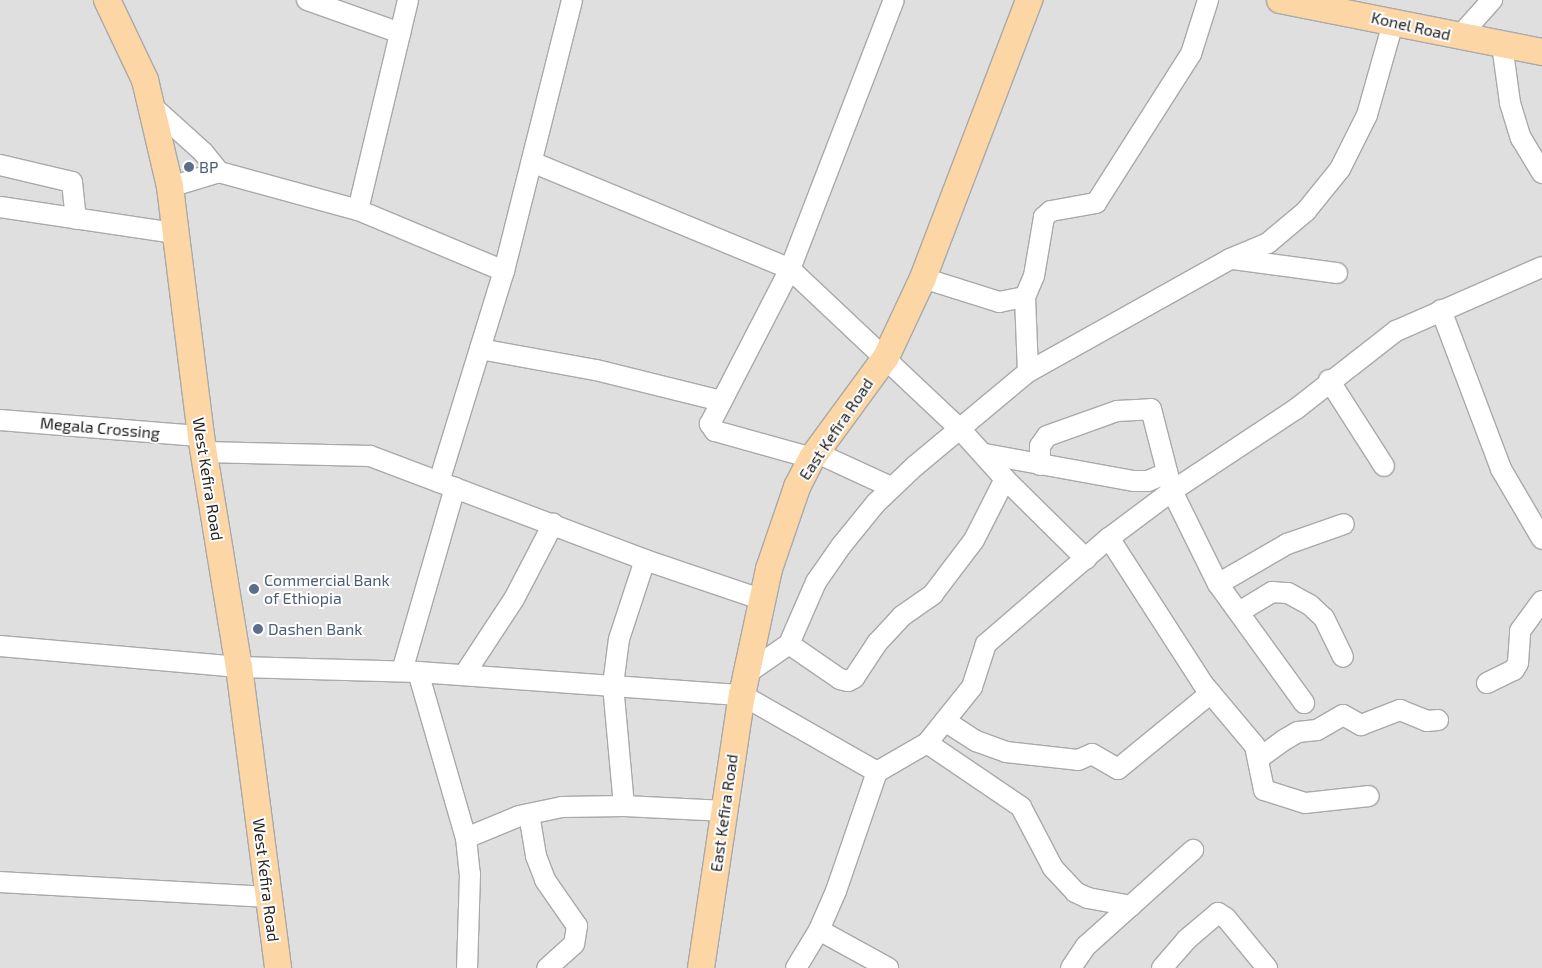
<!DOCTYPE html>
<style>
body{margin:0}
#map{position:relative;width:1542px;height:968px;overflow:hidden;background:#f2efe9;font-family:"Exo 2",sans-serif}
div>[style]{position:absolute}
.residential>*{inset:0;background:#e0dfdf;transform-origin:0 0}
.roads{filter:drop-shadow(1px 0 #a9a9a9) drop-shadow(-1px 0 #a9a9a9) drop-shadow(0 1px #a9a9a9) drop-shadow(0 -1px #a9a9a9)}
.minor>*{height:20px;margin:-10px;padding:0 10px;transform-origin:10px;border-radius:10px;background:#fff}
.major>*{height:26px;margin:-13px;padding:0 13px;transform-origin:13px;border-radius:13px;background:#fcd6a4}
.dots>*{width:14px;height:14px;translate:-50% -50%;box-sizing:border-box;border:2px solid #fff;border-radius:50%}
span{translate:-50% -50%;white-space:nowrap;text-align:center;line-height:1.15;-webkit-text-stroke:4px #fff;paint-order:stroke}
.street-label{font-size:16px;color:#222}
.service-label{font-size:16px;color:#4e5e75}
.left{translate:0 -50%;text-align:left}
</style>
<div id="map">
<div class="residential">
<div style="left:0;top:0;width:1542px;height:968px"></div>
</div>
<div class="roads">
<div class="minor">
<div style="left:307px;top:0;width:99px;rotate:19.5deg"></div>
<div style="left:1459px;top:37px;width:50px;rotate:-48.3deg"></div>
<div style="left:1502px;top:45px;width:59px;rotate:82.1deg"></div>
<div style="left:1510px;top:103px;width:37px;rotate:73deg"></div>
<div style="left:1521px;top:138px;width:41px;rotate:59deg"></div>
<div style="left:153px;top:107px;width:67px;rotate:42deg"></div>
<div style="left:203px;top:152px;width:26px;rotate:51deg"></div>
<div style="left:532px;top:162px;width:279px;rotate:22.5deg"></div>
<div style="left:790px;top:269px;width:233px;rotate:43.3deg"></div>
<div style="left:960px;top:429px;width:67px;rotate:48deg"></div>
<div style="left:1005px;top:479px;width:114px;rotate:44.6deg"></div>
<div style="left:0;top:165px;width:74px;rotate:13.3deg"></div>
<div style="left:72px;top:182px;width:37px;rotate:84deg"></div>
<div style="left:170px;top:187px;width:51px;rotate:-17deg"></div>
<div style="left:219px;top:172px;width:144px;rotate:15.3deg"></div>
<div style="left:358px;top:210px;width:158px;rotate:22.7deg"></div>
<div style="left:0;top:207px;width:177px;rotate:8.5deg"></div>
<div style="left:358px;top:210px;width:216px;rotate:-76.6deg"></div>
<div style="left:1232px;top:259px;width:106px;rotate:7.6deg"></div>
<div style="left:923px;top:278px;width:80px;rotate:17.5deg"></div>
<div style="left:999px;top:302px;width:26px;rotate:-11deg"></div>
<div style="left:1441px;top:310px;width:170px;rotate:69.3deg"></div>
<div style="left:1501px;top:469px;width:81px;rotate:59.6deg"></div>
<div style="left:480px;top:349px;width:118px;rotate:10.3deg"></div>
<div style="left:596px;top:370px;width:129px;rotate:13.9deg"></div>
<div style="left:1028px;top:372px;width:75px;rotate:-92.3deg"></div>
<div style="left:1025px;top:297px;width:23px;rotate:-67deg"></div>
<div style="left:1034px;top:276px;width:60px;rotate:-80.4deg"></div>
<div style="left:1044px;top:217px;width:9px;rotate:-41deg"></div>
<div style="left:1051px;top:211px;width:46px;rotate:-10.1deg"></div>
<div style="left:1096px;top:203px;width:177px;rotate:-57.5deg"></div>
<div style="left:1191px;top:54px;width:57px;rotate:-72.5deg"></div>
<div style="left:1329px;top:380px;width:102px;rotate:57.4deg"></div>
<div style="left:0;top:420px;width:202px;rotate:4.6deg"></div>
<div style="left:204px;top:452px;width:166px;rotate:1.4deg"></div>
<div style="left:370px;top:456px;width:294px;rotate:20.7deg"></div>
<div style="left:645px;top:560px;width:121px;rotate:18.7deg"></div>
<div style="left:817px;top:453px;width:81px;rotate:24.7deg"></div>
<div style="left:985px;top:454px;width:151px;rotate:10.3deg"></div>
<div style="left:1134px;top:481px;width:14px"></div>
<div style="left:1148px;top:481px;width:21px;rotate:-23deg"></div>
<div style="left:812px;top:458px;width:101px;rotate:-164.4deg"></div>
<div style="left:715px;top:431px;width:9px;rotate:-126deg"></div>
<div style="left:710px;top:424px;width:174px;rotate:-62.7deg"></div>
<div style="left:790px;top:269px;width:288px;rotate:-68.9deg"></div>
<div style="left:1040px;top:465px;width:19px;rotate:-90deg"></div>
<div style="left:1040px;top:446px;width:12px;rotate:-55deg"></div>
<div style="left:1047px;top:436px;width:74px;rotate:-19.7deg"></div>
<div style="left:1117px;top:411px;width:34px;rotate:-3deg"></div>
<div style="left:1151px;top:409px;width:85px;rotate:75.6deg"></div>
<div style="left:1172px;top:491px;width:104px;rotate:63.7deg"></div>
<div style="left:1218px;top:584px;width:147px;rotate:54.1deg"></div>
<div style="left:439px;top:482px;width:221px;rotate:-72.9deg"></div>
<div style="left:504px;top:271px;width:279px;rotate:-75.9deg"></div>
<div style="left:1109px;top:538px;width:174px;rotate:57.2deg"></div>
<div style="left:1203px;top:684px;width:81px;rotate:50deg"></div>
<div style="left:1255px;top:746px;width:45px;rotate:78.4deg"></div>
<div style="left:1264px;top:790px;width:43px;rotate:17.6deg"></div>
<div style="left:1305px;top:803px;width:64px;rotate:-6.2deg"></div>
<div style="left:1218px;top:584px;width:80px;rotate:-30.1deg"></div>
<div style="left:1287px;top:544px;width:60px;rotate:-19.3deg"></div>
<div style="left:1239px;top:612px;width:39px;rotate:-31deg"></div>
<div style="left:1272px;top:592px;width:16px;rotate:4deg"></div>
<div style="left:1288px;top:593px;width:25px;rotate:29deg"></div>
<div style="left:1310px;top:605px;width:19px;rotate:43deg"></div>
<div style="left:1324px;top:618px;width:43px;rotate:64deg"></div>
<div style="left:789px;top:644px;width:62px;rotate:34.5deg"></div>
<div style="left:840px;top:679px;width:8px;rotate:14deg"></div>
<div style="left:848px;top:681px;width:7px;rotate:-27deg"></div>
<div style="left:854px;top:678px;width:42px;rotate:-56.7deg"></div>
<div style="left:877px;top:643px;width:37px;rotate:-47deg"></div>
<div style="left:902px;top:616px;width:38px;rotate:-35deg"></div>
<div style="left:933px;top:594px;width:68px;rotate:-52.8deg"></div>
<div style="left:974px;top:540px;width:68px;rotate:-63.1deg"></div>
<div style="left:0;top:646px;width:240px;rotate:5deg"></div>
<div style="left:239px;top:667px;width:179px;rotate:1.6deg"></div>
<div style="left:418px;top:672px;width:325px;rotate:4.1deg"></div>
<div style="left:742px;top:695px;width:155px;rotate:29.7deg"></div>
<div style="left:402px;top:671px;width:191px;rotate:-73.9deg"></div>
<div style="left:418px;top:672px;width:173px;rotate:73.9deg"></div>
<div style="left:466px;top:838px;width:36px;rotate:84deg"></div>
<div style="left:470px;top:874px;width:94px;rotate:91.8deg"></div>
<div style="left:746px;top:674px;width:52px;rotate:-34.9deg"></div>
<div style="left:789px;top:644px;width:68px;rotate:-66.5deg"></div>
<div style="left:816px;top:582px;width:44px;rotate:-55.2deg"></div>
<div style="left:841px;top:546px;width:55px;rotate:-50.9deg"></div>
<div style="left:876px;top:503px;width:54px;rotate:-43.5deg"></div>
<div style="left:915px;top:466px;width:147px;rotate:-39.8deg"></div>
<div style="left:1028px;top:372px;width:231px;rotate:-29.2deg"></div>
<div style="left:1230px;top:259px;width:41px;rotate:-22.8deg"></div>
<div style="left:1268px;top:243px;width:50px;rotate:-40.1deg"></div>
<div style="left:1306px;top:211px;width:54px;rotate:-51deg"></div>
<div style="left:1340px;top:169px;width:60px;rotate:-63.4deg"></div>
<div style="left:1367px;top:115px;width:96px;rotate:-74.2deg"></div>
<div style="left:464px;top:675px;width:91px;rotate:-56.7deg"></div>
<div style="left:514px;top:599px;width:85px;rotate:-62.5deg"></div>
<div style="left:1487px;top:683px;width:30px;rotate:-26deg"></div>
<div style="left:1514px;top:670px;width:8px;rotate:-60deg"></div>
<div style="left:1518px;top:663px;width:32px;rotate:-86deg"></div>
<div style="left:1520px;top:631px;width:37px;rotate:-54deg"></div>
<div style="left:945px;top:721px;width:37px;rotate:33deg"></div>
<div style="left:976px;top:741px;width:32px;rotate:20deg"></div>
<div style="left:1006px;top:752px;width:72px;rotate:6.3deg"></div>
<div style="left:1078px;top:760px;width:15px;rotate:-23deg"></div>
<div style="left:1092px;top:754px;width:30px;rotate:30deg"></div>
<div style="left:1118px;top:769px;width:120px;rotate:-39.3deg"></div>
<div style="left:927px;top:743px;width:114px;rotate:34.2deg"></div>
<div style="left:1021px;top:807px;width:69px;rotate:62.3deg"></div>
<div style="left:1053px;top:868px;width:33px;rotate:47deg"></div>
<div style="left:1075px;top:892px;width:14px;rotate:25deg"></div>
<div style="left:1088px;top:898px;width:44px;rotate:10.5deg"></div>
<div style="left:1258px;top:759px;width:32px;rotate:-36deg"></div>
<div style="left:1284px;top:740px;width:16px;rotate:-30deg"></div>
<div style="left:1298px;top:732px;width:19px;rotate:-6deg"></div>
<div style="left:1317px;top:730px;width:30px;rotate:-30deg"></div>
<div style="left:1343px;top:715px;width:21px;rotate:29deg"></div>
<div style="left:1361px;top:725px;width:42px;rotate:-21deg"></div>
<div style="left:1400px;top:710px;width:29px;rotate:22deg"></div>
<div style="left:1427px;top:721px;width:11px;rotate:-5deg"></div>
<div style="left:624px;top:806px;width:121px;rotate:-95.2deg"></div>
<div style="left:613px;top:685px;width:46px;rotate:-82.6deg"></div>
<div style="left:619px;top:639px;width:83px;rotate:-71.8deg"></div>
<div style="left:529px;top:814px;width:43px;rotate:80.5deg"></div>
<div style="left:536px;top:856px;width:26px;rotate:69deg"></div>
<div style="left:545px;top:880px;width:56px;rotate:55.2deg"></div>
<div style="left:577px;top:926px;width:18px;rotate:99deg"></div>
<div style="left:574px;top:944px;width:36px;rotate:138deg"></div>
<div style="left:466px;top:838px;width:57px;rotate:-22.5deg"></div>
<div style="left:519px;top:816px;width:44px;rotate:-11.8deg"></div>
<div style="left:562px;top:807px;width:62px;rotate:-0.9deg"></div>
<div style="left:624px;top:806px;width:101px;rotate:2.8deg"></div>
<div style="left:0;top:882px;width:268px;rotate:3.2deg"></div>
<div style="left:819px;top:930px;width:79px;rotate:28.8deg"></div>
<div style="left:796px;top:968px;width:44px;rotate:-58.8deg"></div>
<div style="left:819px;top:930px;width:43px;rotate:-66.4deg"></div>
<div style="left:836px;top:891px;width:126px;rotate:-71deg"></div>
<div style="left:877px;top:772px;width:58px;rotate:-30.1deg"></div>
<div style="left:927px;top:743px;width:72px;rotate:-51.2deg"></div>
<div style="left:972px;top:687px;width:45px;rotate:-72deg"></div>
<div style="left:986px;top:644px;width:162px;rotate:-40.8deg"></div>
<div style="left:1109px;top:538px;width:79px;rotate:-36.7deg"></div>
<div style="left:1172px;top:491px;width:149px;rotate:-33.5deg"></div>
<div style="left:1296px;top:409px;width:127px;rotate:-38deg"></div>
<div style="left:1396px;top:331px;width:159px;rotate:-23.7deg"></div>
<div style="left:1071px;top:968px;width:27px;rotate:-56deg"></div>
<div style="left:1086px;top:946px;width:144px;rotate:-41.9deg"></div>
<div style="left:1162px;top:968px;width:37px;rotate:-49deg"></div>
<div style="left:1186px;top:940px;width:42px;rotate:-40.2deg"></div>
<div style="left:1218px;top:913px;width:9px;rotate:32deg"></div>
<div style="left:1226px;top:918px;width:65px;rotate:50.6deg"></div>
</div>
<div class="major">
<div style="left:107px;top:0;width:89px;rotate:64.6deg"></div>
<div style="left:145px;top:80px;width:110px;rotate:76.8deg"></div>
<div style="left:170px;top:187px;width:251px;rotate:82.9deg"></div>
<div style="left:201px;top:436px;width:234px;rotate:80.7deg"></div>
<div style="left:239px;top:667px;width:304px;rotate:82.6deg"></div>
<div style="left:1280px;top:0;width:267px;rotate:11.2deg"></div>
<div style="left:701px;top:968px;width:276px;rotate:-81.5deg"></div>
<div style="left:742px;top:695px;width:129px;rotate:-77.9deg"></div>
<div style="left:769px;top:569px;width:87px;rotate:-71.1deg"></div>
<div style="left:797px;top:487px;width:33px;rotate:-63deg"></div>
<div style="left:812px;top:458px;width:125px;rotate:-53.8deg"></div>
<div style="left:886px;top:357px;width:87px;rotate:-64.9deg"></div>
<div style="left:923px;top:278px;width:298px;rotate:-69.1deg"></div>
</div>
</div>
<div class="dots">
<div style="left:189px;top:167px;background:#5c6f8a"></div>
<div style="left:254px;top:589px;background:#5c6f8a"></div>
<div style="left:258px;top:629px;background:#5c6f8a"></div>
</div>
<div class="street-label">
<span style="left:1411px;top:26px;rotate:13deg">Konel Road</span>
<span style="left:100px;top:428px;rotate:5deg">Megala Crossing</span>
<span style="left:836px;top:429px;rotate:-56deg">East Kefira Road</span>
<span style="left:208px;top:479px;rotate:81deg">West Kefira Road</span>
<span style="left:724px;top:813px;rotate:-82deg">East Kefira Road</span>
<span style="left:266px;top:880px;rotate:83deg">West Kefira Road</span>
</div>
<div class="service-label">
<span class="left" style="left:199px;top:167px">BP</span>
<span class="left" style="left:264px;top:589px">Commercial Bank<br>of Ethiopia</span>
<span class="left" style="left:268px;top:629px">Dashen Bank</span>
</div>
</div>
